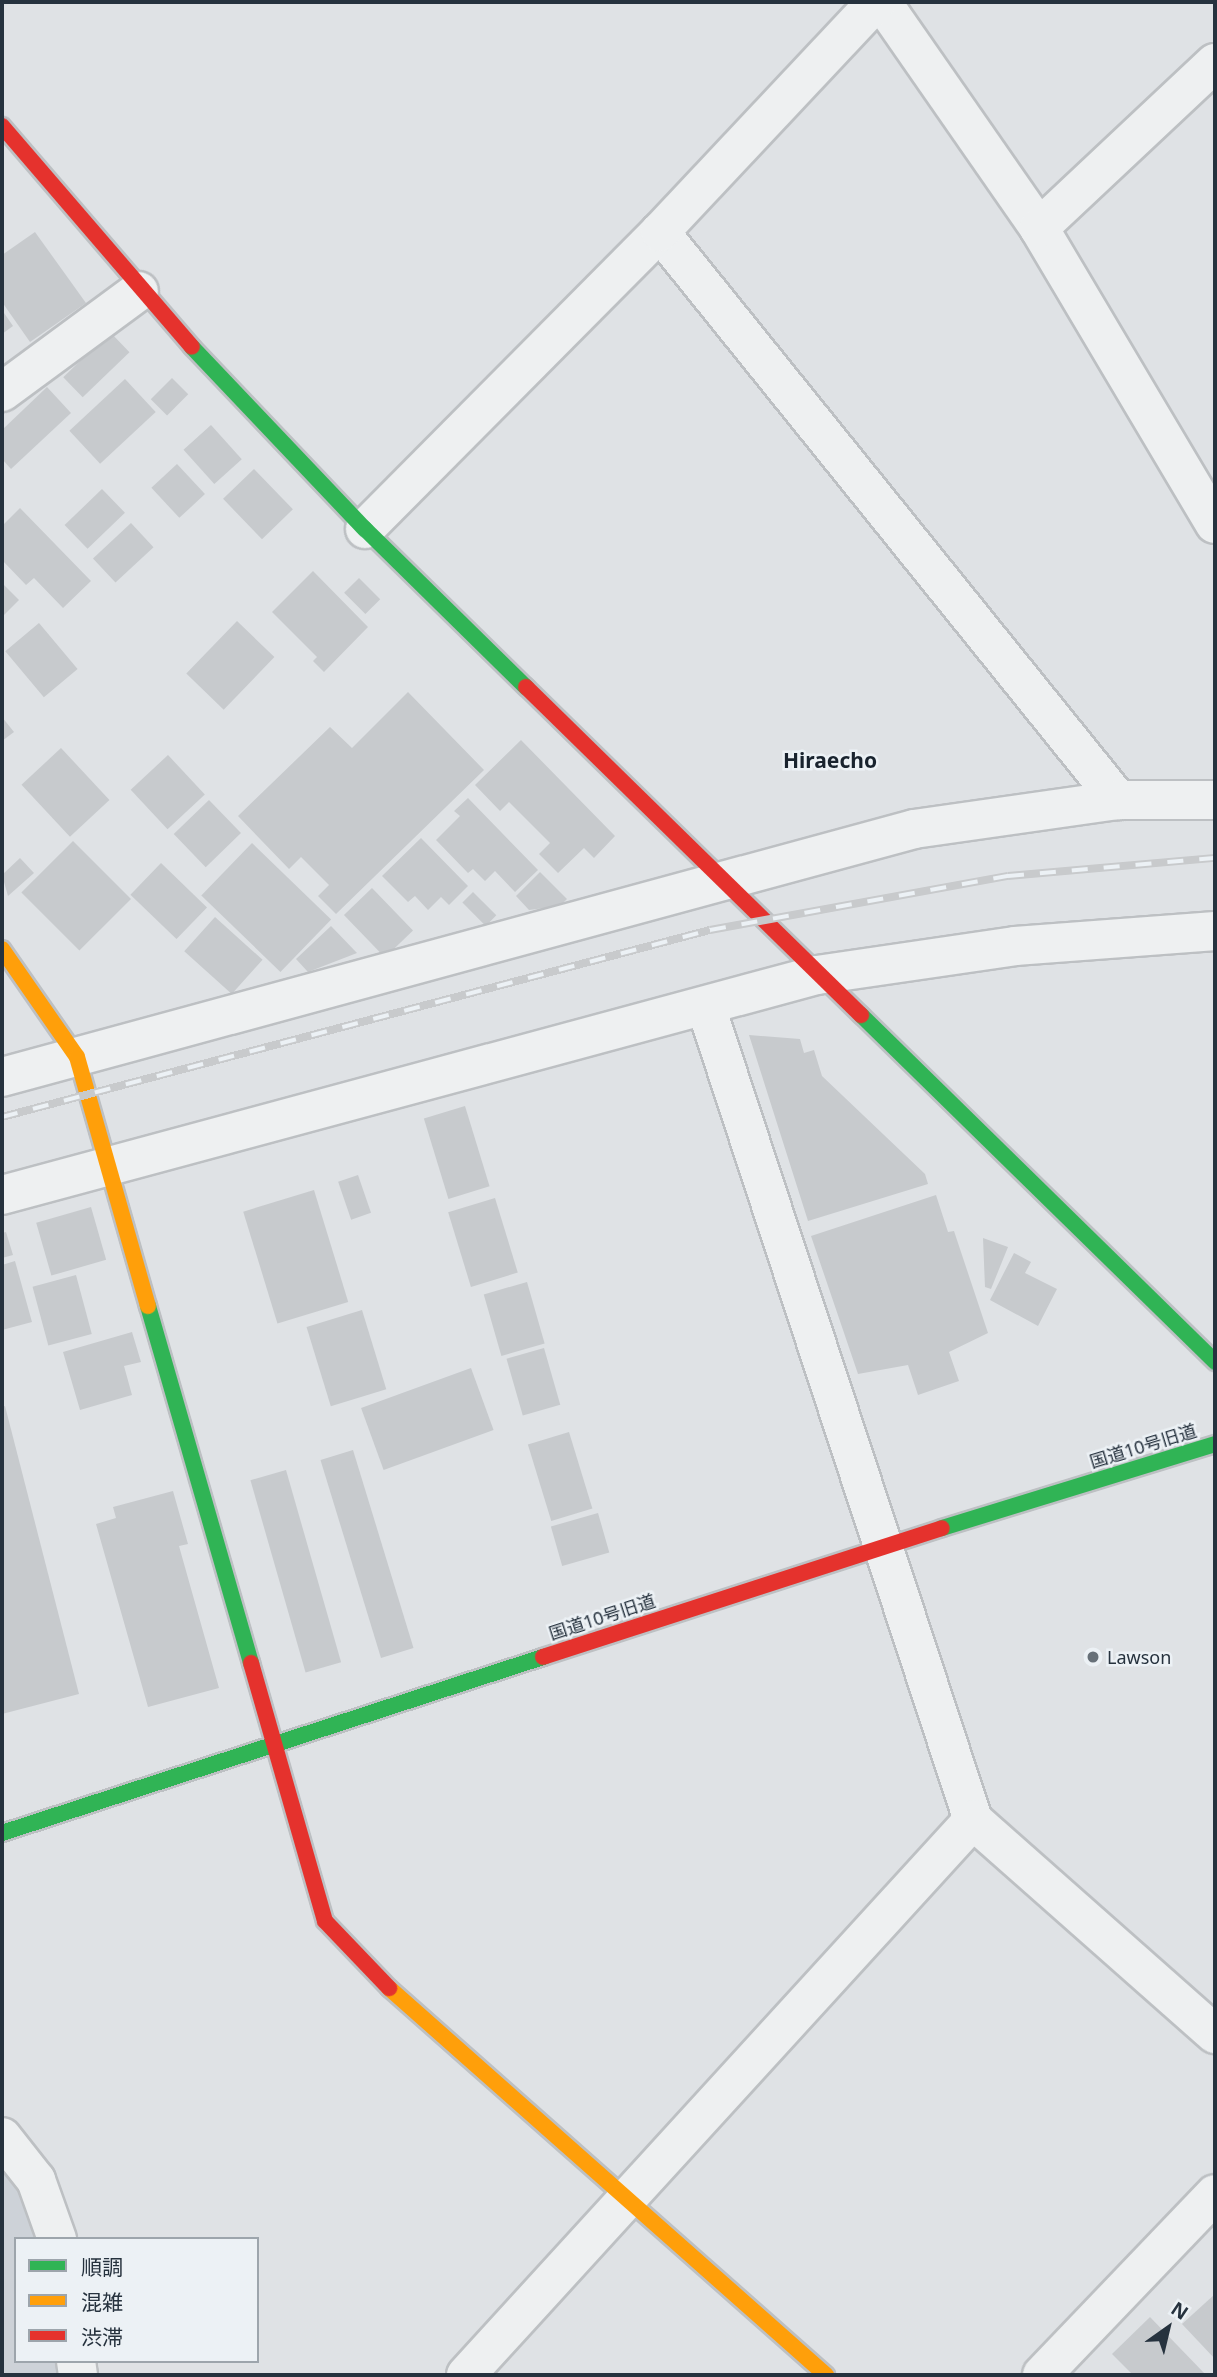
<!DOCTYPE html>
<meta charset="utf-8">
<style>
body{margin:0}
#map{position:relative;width:1217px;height:2377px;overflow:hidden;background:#dfe2e5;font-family:"Noto Sans","Noto Sans JP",sans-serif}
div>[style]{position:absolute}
.built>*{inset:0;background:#cdd2d8}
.building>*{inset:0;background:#c7cacd;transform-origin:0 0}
.roads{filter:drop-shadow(2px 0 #bdc0c3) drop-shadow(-2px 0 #bdc0c3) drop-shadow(0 2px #bdc0c3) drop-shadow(0 -2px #bdc0c3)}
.street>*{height:38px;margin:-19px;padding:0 19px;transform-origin:19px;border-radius:19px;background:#eef0f1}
.fast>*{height:16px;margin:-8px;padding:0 8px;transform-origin:8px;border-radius:8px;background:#30b455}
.slow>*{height:16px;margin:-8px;padding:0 8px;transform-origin:8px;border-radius:8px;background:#ff9f0a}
.jam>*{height:16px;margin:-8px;padding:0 8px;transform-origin:8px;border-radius:8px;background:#e5322d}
.rail>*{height:8px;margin-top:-4px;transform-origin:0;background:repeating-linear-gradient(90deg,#ecf1f5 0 16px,#c8cacc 0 32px);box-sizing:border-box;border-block:2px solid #c8cacc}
.dots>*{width:19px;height:19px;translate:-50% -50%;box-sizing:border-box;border:4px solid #ecf1f5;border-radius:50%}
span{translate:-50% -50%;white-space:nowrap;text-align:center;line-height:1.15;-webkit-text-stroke:5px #ecf1f5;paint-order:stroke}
.street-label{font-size:18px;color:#26323e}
.poi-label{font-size:18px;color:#26323e}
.left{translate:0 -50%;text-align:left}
.quarter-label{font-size:21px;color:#19232e;font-weight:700}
.frame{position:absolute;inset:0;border:4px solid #26323e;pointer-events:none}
.legend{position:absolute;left:14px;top:2237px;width:245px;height:126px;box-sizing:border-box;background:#ecf1f5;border:2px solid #9da5ac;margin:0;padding:9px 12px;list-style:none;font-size:21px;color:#26323e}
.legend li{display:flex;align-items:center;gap:14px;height:35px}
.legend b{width:35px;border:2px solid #9da5ac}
.north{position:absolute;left:1133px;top:2293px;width:70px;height:70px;-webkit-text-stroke:5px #ecf1f5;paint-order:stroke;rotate:34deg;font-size:19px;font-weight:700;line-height:28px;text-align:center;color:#26323e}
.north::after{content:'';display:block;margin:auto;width:24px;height:32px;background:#26323e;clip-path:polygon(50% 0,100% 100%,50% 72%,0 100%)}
</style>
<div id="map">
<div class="built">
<div style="clip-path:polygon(2px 2158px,24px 2186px,40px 2239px,16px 2239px,16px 2361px,60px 2361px,62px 2375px,2px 2375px)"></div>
</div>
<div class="building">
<div style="clip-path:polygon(35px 232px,86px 303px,30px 342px,2px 302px,2px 255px)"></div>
<div style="clip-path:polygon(2px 310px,13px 326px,2px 334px)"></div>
<div style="left:110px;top:332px;width:28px;height:65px;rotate:46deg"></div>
<div style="left:172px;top:378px;width:23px;height:30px;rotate:45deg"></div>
<div style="left:125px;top:379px;width:45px;height:76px;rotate:47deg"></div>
<div style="clip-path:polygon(47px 387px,71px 413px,11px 469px,2px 459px,2px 430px)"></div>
<div style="left:211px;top:425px;width:46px;height:37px;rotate:48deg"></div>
<div style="left:177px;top:464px;width:41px;height:35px;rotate:47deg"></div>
<div style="left:254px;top:469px;width:56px;height:43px;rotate:46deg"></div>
<div style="left:102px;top:489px;width:33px;height:52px;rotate:46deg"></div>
<div style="clip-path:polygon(20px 508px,91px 581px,63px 608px,34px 578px,26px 585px,2px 560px,2px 526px)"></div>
<div style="left:131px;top:523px;width:33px;height:52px;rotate:47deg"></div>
<div style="clip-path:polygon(313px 571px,368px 627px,324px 672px,313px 661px,317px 657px,272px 612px)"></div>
<div style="left:359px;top:578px;width:30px;height:21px;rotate:45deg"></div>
<div style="clip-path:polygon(2px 583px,19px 600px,2px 617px)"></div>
<div style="left:237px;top:621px;width:52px;height:73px;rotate:44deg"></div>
<div style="left:39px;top:623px;width:60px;height:44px;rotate:50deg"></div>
<div style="clip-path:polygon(408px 692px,484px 770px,336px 914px,318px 896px,329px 885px,301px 857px,289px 869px,238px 816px,330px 727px,352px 748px)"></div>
<div style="clip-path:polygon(2px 717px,14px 732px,2px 741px)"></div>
<div style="clip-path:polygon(521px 740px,615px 836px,594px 858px,584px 848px,558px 873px,539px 854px,550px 843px,509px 802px,500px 811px,475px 785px)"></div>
<div style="left:61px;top:748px;width:71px;height:54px;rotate:47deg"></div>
<div style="left:168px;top:755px;width:54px;height:51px;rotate:47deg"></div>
<div style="clip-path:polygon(468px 798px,538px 870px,515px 892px,495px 871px,485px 881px,473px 869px,468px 873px,436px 840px,460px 816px,454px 811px)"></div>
<div style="left:209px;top:800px;width:46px;height:49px;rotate:46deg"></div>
<div style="clip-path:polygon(421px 838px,468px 886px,449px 905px,441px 897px,428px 910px,415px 896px,408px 902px,382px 876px)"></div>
<div style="left:73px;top:841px;width:82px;height:73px;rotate:45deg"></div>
<div style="left:252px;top:843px;width:110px;height:73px;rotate:44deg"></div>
<div style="clip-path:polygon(20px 858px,34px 873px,8px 896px,2px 875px)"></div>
<div style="left:161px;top:863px;width:64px;height:44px;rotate:44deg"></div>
<div style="clip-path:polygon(540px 872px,567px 899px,560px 906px,529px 910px,516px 896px)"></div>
<div style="left:372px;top:888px;width:59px;height:39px;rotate:46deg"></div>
<div style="left:473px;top:892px;width:33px;height:15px;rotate:45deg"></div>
<div style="left:215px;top:917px;width:64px;height:46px;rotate:42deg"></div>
<div style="clip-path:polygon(331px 926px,357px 953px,308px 972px,296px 959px)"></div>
<div style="clip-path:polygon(749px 1035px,800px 1039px,804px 1053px,814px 1050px,822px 1076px,925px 1174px,928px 1184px,808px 1221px)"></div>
<div style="left:465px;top:1106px;width:84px;height:43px;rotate:73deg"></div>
<div style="left:358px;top:1175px;width:40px;height:21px;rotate:71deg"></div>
<div style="left:314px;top:1190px;width:117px;height:74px;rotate:73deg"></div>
<div style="clip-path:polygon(936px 1195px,948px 1232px,954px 1231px,988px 1333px,949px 1352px,959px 1381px,918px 1395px,908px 1365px,858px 1374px,811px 1236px)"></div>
<div style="left:495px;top:1198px;width:78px;height:49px;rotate:73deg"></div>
<div style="left:91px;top:1207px;width:55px;height:57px;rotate:74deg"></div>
<div style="clip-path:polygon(6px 1232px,13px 1255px,2px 1258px,2px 1233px)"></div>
<div style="clip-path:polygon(983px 1238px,1008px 1247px,991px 1289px,985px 1287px)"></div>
<div style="clip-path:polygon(1014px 1253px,1031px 1262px,1025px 1273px,1057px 1289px,1038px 1326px,990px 1300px)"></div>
<div style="clip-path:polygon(15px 1261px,32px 1322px,2px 1330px,2px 1265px)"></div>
<div style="left:76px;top:1275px;width:61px;height:45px;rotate:75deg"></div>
<div style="left:527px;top:1282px;width:64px;height:45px;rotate:74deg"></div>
<div style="left:362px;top:1310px;width:83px;height:58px;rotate:73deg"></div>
<div style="clip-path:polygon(132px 1332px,141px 1362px,124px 1366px,132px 1395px,80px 1410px,63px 1352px)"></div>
<div style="left:544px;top:1348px;width:59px;height:39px;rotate:74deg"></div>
<div style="left:471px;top:1368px;width:66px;height:117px;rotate:70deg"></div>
<div style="clip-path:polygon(5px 1406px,79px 1694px,2px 1714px,2px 1407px)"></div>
<div style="left:569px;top:1432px;width:80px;height:43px;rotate:73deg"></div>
<div style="left:353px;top:1450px;width:207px;height:34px;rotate:73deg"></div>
<div style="left:286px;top:1470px;width:200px;height:37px;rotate:74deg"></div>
<div style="clip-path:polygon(173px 1491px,188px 1544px,179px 1546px,219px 1688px,148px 1707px,96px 1524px,116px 1518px,113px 1507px)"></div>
<div style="left:598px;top:1513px;width:41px;height:49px;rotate:74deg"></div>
<div style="clip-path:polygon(1215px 2294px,1215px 2359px,1182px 2324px)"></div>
<div style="clip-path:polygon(1150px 2317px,1206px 2375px,1133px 2375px,1112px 2354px)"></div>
</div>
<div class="roads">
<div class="street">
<div style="left:882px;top:2px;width:275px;rotate:55.2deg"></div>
<div style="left:1039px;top:228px;width:344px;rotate:59.3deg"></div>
<div style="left:1039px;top:228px;width:241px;rotate:-43.2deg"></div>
<div style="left:660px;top:232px;width:730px;rotate:51.12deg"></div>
<div style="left:2px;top:392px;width:170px;rotate:-36.4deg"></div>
<div style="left:365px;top:529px;width:419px;rotate:-45.2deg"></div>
<div style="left:660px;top:232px;width:316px;rotate:-46.8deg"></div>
<div style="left:706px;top:1007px;width:856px;rotate:71.82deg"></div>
<div style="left:973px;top:1820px;width:323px;rotate:41.5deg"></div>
<div style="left:2px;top:1077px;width:945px;rotate:-15.21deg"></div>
<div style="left:914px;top:829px;width:206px;rotate:-8.1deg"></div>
<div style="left:1118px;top:800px;width:97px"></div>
<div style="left:2px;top:1195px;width:844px;rotate:-15.11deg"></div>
<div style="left:817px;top:975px;width:200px;rotate:-8.3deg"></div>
<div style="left:1015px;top:946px;width:201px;rotate:-4.3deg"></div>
<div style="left:2px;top:2137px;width:55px;rotate:51.7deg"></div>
<div style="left:36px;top:2180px;width:63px;rotate:70.4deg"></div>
<div style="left:76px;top:2361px;width:14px;rotate:82deg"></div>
<div style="left:466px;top:2375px;width:752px;rotate:-47.59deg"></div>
<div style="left:1042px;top:2375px;width:250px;rotate:-46.3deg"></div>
</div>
<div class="fast">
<div style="left:192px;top:347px;width:251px;rotate:46.5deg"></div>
<div style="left:365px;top:529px;width:226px;rotate:44.5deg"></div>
<div style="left:861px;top:1015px;width:496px;rotate:44.4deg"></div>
<div style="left:148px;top:1306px;width:372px;rotate:73.9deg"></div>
<div style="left:942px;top:1528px;width:286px;rotate:-17.1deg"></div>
<div style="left:2px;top:1833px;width:569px;rotate:-18.02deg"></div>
</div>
<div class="slow">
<div style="left:2px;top:949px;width:131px;rotate:55.2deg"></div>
<div style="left:77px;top:1057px;width:259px;rotate:74.1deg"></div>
<div style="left:389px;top:1988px;width:584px;rotate:41.53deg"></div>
</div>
<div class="jam">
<div style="left:2px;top:126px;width:291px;rotate:49.3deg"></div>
<div style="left:526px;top:687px;width:469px;rotate:44.4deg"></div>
<div style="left:543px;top:1657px;width:419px;rotate:-17.9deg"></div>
<div style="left:251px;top:1663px;width:268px;rotate:74deg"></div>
<div style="left:325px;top:1921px;width:93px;rotate:46.3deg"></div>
</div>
</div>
<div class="rail">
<div style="left:2px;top:1117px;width:732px;rotate:-14.8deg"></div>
<div style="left:710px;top:930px;width:303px;rotate:-10.3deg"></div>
<div style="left:1008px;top:876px;width:208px;rotate:-5deg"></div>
</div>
<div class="dots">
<div style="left:1093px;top:1657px;background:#677078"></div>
</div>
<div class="street-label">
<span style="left:1143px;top:1446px;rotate:-17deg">国道10号旧道</span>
<span style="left:602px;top:1617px;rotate:-18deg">国道10号旧道</span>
</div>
<div class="poi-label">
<span class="left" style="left:1107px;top:1657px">Lawson</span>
</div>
<div class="quarter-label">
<span style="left:830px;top:760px">Hiraecho</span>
</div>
<div class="frame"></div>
<ul class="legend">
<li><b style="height:9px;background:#30b455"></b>順調</li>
<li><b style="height:9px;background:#ff9f0a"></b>混雑</li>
<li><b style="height:9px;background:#e5322d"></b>渋滞</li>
</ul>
<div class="north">N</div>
</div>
